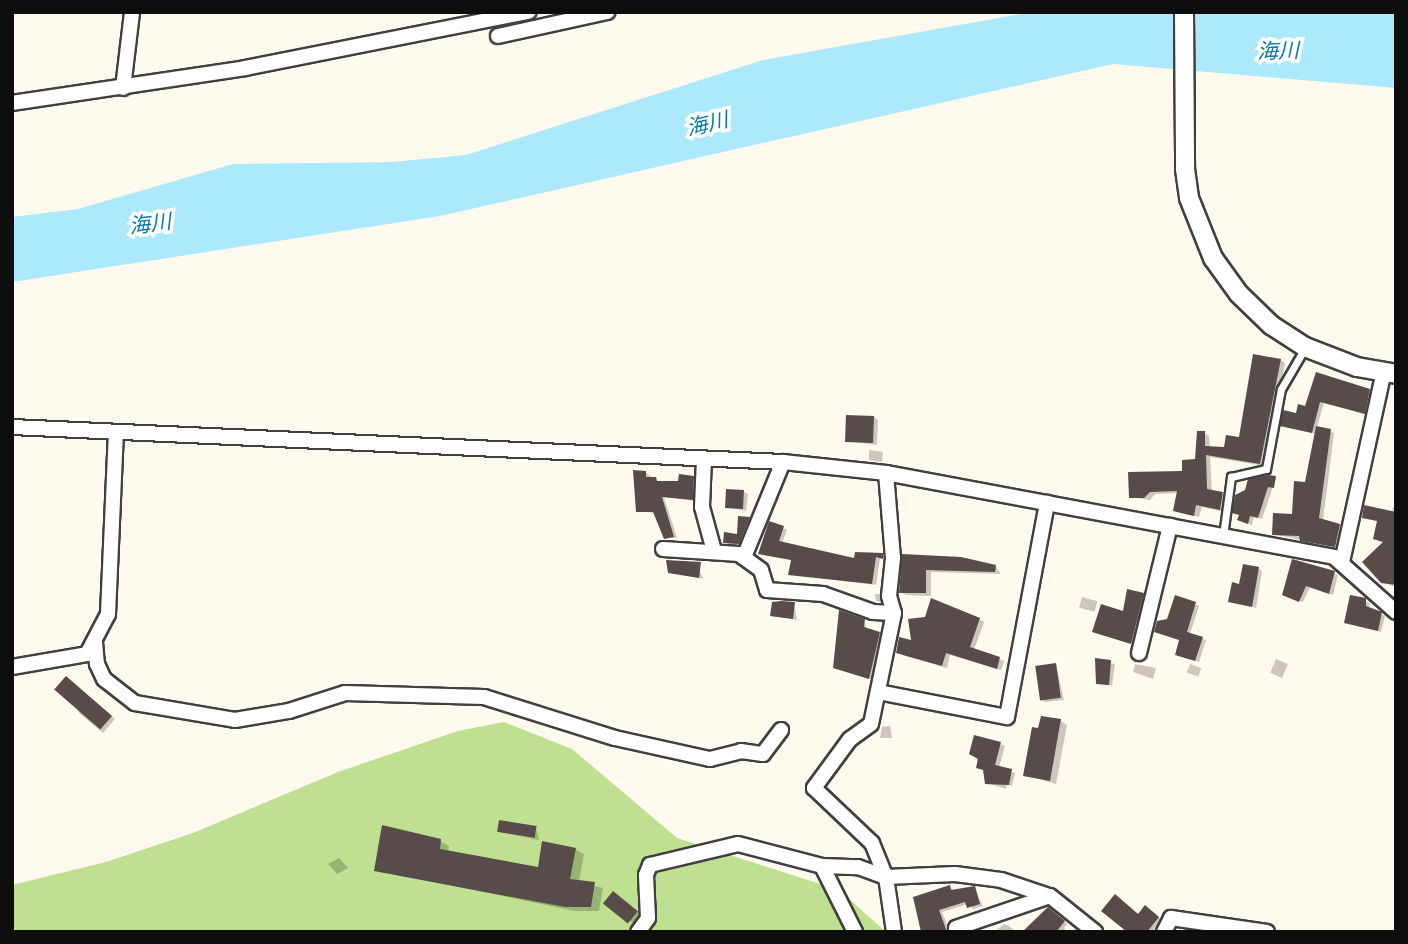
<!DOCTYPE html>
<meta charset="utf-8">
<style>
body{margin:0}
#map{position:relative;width:1408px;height:944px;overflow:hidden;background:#fff9ee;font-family:"IBM Plex Serif","Noto Sans JP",serif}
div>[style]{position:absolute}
.forest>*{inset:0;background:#bfe091}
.water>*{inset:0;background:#ade9fc}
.shadow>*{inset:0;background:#0003;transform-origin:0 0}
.building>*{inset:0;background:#574c49;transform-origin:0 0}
.roads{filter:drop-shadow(2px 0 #404040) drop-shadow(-2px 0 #404040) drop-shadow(0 2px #404040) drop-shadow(0 -2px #404040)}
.service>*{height:7px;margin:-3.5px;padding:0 3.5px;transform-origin:3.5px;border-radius:3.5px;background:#fff}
.minor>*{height:14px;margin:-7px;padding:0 7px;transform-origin:7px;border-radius:7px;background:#fff}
.tertiary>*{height:18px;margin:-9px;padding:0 9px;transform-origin:9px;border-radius:9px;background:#fff}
span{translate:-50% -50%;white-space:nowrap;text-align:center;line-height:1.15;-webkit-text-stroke:7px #fff;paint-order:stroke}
.water-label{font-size:21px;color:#0a7aab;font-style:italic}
.frame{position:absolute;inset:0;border:14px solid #0d0d0d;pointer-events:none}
</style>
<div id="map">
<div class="forest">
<div style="clip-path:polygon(504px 722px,572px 749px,677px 838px,839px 890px,886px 932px,12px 932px,12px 885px,106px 862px,193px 833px,338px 772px,458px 731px)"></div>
</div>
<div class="water">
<div style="clip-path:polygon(1032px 12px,1396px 12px,1396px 88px,1113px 64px,440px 216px,12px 282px,12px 217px,78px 209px,233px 164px,392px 162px,466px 155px,763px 60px)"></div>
</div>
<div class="shadow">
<div style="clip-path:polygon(1280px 360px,1285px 363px,1265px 466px,1210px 457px,1212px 492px,1227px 497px,1225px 512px,1202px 507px,1199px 517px,1180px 513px,1175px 510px,1179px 493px,1155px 494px,1150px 500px,1130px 497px,1184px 473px,1196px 461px,1204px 433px,1209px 436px,1210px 448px,1225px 449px,1240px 439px)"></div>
<div style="clip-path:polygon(1317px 374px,1373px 392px,1368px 415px,1324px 402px,1317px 428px,1334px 433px,1323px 521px,1344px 528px,1339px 548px,1273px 534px,1294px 516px,1307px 484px,1316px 434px,1286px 427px,1307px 408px)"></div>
<div style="clip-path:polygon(874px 417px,878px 420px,877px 445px,847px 441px)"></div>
<div style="clip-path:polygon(869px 450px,883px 452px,882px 462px,869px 460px)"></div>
<div style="clip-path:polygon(646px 473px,660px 483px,697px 480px,696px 501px,664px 497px,677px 538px,665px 538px,656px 513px,638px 511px)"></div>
<div style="clip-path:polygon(1276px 478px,1262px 519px,1254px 516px,1252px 525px,1239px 520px)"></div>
<div style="clip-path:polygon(744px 492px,748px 494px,746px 511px,726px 507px)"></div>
<div style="clip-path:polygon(1393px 507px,1396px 508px,1396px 587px,1382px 582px,1385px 543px,1375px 539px,1379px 522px,1364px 517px,1392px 513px)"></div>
<div style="clip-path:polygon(739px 518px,752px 521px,742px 545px,727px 544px,738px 536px)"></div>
<div style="clip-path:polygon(783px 528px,787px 530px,782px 543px,856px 561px,882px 555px,886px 557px,880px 558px,876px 585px,790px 574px,792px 560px,764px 555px)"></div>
<div style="clip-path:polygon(904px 556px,996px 567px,1001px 574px,931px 572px,931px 596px,906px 595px,901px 592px)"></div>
<div style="clip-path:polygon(1293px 561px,1338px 575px,1333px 595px,1310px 587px,1303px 602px,1288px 596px)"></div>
<div style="clip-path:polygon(697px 563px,703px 579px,670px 572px)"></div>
<div style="clip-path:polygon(1259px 569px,1262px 571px,1256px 608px,1230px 601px)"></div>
<div style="clip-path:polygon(875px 594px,881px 594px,882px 602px,876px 601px)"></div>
<div style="clip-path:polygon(1143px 594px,1149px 598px,1137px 645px,1100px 634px)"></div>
<div style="left:1082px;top:597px;width:16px;height:11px;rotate:15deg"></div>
<div style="clip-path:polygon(1176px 597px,1199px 606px,1190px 634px,1206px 640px,1199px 662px,1180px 656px,1181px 640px,1169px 620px)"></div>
<div style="clip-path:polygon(1351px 597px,1370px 603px,1369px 609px,1385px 616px,1381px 632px,1346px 622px)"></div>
<div style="clip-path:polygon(794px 603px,797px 620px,772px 616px)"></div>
<div style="clip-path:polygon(979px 619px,984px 622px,974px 650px,1004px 661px,1001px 670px,950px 655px,947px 668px,902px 655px,913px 643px)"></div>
<div style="clip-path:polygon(864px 621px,867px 629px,883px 635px,873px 680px,838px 669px)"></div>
<div style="left:1276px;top:659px;width:13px;height:15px;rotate:23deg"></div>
<div style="clip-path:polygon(1097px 660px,1115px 664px,1112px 686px,1098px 683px)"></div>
<div style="clip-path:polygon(1056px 664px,1064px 700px,1045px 702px,1042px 700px)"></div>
<div style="clip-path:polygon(1135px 664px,1156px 668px,1153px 679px,1133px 672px)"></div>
<div style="left:1190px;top:664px;width:12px;height:9px;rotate:20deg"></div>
<div style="clip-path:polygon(70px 680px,115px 719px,103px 733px,79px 713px)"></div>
<div style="clip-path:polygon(1061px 721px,1067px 725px,1056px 784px,1025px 775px,1040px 730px)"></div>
<div style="clip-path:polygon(890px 726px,892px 738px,880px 738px,882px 727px)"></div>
<div style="clip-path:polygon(975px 737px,1005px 746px,999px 768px,1015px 773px,1012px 786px,1007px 784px,1006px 789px,987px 783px,985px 771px,978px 767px)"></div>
<div style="clip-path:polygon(536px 828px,539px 840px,500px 832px)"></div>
<div style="clip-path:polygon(440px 841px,449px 846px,448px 852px,540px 869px,575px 849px,584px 854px,579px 882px,603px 888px,599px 911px,575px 911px,376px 870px)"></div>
<div style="clip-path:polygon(339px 858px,348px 868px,337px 874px,328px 864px)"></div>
<div style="clip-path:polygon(950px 887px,954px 891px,974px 888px,983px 906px,973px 909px,968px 904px,942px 912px,950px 932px,920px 932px)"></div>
<div style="clip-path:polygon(617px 896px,641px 914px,634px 924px,606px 903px)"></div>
<div style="clip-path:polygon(1149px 910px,1162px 920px,1152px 932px,1125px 932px)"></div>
<div style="clip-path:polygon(1052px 911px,1067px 924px,1064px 928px,1068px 932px,1025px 932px)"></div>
<div style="clip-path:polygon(1004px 924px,1009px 926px,1016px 932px,994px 932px)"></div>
</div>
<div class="building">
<div style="clip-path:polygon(1253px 354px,1281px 359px,1260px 464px,1206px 455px,1207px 489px,1223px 492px,1220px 510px,1196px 505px,1194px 516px,1173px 511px,1177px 491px,1150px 492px,1144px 498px,1129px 498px,1128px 472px,1182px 471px,1182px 460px,1195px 459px,1197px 431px,1205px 431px,1205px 446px,1224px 447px,1226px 435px,1239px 437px)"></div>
<div style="clip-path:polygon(1316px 372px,1370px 389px,1365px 414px,1320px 402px,1312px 433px,1280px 426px,1283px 410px,1296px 413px,1298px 404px,1305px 406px)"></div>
<div style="left:846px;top:415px;width:28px;height:27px;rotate:2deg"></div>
<div style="clip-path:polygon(1316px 426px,1331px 429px,1319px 518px,1340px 524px,1335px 547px,1300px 541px,1299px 536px,1272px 535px,1273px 513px,1292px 514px,1294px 481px,1305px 482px)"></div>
<div style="clip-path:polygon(633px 470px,646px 471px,646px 477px,656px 477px,657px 481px,678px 481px,679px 474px,694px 476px,693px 500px,662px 497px,674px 537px,664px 539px,653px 512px,636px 512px)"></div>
<div style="clip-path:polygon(1268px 475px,1276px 476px,1274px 488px,1268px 487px,1258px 518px,1250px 516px,1248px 524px,1237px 520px,1239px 515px,1232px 513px,1235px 495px,1245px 490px,1248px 479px)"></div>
<div style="left:726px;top:489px;width:18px;height:19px;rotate:3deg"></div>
<div style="clip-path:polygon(1364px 505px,1396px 512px,1396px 585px,1381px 583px,1362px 562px,1383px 542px,1373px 539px,1377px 521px,1362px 518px)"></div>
<div style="clip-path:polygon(738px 516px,750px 517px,739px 544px,723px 543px,724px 532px,737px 534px)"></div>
<div style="clip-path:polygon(769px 521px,784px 526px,779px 541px,854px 558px,855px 552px,883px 553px,883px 559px,876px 557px,872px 584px,788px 575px,791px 560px,758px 554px)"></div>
<div style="clip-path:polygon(902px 554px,961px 557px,996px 565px,995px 572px,926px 570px,926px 593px,899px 593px)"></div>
<div style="clip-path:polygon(1292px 559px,1335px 571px,1329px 594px,1306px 586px,1299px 602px,1282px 595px)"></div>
<div style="clip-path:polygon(666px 560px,701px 562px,699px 578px,668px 573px)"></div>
<div style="clip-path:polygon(1243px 564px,1259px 567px,1252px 607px,1228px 602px,1232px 582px,1239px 584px)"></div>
<div style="clip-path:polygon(1127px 589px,1144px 593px,1131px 644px,1092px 632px,1101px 604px,1123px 611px)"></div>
<div style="clip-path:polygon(1175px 595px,1196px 602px,1187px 632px,1203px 637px,1195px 661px,1175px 655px,1179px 640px,1154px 632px,1157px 621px,1167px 619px)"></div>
<div style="clip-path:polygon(1350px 595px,1366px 598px,1366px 606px,1382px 612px,1378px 631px,1344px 623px)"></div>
<div style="clip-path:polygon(931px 598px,980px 618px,970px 647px,1000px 657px,997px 669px,946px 653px,942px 666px,896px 653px,899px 637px,911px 640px,908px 619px,925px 617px)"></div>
<div style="clip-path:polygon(781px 601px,795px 602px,793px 619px,770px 616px,772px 602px)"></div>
<div style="clip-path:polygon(839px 610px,865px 619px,864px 627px,880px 632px,869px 679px,833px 668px)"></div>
<div style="clip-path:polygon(1095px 658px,1111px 660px,1109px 685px,1096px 684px)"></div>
<div style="left:1056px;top:663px;width:35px;height:21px;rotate:82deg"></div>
<div style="left:66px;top:676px;width:61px;height:18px;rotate:41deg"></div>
<div style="clip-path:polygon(1041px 716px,1061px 719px,1050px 781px,1023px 776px,1032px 727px,1038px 728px)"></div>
<div style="clip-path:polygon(974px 735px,1001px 742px,995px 765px,1012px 769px,1009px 785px,985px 784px,983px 770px,976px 768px,978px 759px,969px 754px)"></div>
<div style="left:499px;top:820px;width:38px;height:12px;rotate:9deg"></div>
<div style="clip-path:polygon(382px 825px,441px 839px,440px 849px,538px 867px,542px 841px,576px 848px,570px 879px,595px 882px,591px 907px,565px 907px,374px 871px)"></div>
<div style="clip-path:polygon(950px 885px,951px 890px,975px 886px,980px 904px,967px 908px,965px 902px,939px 910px,947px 932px,921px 932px,913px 897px)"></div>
<div style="left:613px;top:891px;width:32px;height:16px;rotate:39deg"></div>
<div style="clip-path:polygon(1115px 894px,1138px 914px,1145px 905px,1159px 917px,1147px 932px,1127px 932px,1101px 911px)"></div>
<div style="clip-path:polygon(1048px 907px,1065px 921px,1056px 932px,1022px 932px)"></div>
</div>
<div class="roads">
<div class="service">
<div style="left:1223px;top:536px;width:60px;rotate:-82.3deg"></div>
<div style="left:1231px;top:477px;width:36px;rotate:-13deg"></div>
<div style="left:1266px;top:469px;width:81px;rotate:-79.4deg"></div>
<div style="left:1281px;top:389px;width:48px;rotate:-59.7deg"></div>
</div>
<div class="minor">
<div style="left:498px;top:36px;width:112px;rotate:-12.4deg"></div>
<div style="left:123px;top:88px;width:77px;rotate:-83.2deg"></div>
<div style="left:12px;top:103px;width:236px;rotate:-8.5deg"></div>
<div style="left:245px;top:68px;width:289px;rotate:-11.2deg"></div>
<div style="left:12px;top:427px;width:772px;rotate:2.6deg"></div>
<div style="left:783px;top:462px;width:104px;rotate:6.1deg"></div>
<div style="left:886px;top:473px;width:456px;rotate:10.6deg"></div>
<div style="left:1334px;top:557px;width:83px;rotate:41.6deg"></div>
<div style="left:704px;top:459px;width:48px;rotate:92.4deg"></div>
<div style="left:702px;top:507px;width:46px;rotate:74.7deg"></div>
<div style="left:886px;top:473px;width:85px;rotate:85.3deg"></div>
<div style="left:893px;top:558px;width:38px;rotate:96deg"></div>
<div style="left:889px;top:596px;width:18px;rotate:74deg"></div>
<div style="left:894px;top:613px;width:113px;rotate:101.7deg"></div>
<div style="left:871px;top:724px;width:26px;rotate:144deg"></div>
<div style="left:850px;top:739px;width:61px;rotate:126.3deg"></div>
<div style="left:814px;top:788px;width:80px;rotate:43.5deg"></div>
<div style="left:872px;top:843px;width:37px;rotate:68deg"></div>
<div style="left:886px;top:877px;width:56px;rotate:81.7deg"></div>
<div style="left:663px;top:549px;width:76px;rotate:3.8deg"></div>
<div style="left:739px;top:554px;width:27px;rotate:36deg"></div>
<div style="left:761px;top:570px;width:21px;rotate:73deg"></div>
<div style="left:767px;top:590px;width:56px;rotate:4.1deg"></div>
<div style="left:823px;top:594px;width:53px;rotate:19.8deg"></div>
<div style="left:873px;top:612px;width:21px;rotate:3deg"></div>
<div style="left:744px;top:557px;width:103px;rotate:-67.7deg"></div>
<div style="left:1342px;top:562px;width:196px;rotate:-77.6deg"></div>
<div style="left:95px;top:642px;width:22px;rotate:85deg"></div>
<div style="left:97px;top:664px;width:17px;rotate:65deg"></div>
<div style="left:104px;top:679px;width:39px;rotate:38deg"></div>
<div style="left:135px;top:703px;width:101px;rotate:9.6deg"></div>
<div style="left:235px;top:720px;width:55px;rotate:-9.5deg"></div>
<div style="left:289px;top:711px;width:59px;rotate:-17.8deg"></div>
<div style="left:345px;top:693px;width:139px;rotate:1.6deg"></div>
<div style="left:484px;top:697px;width:137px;rotate:17.4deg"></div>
<div style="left:615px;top:738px;width:97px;rotate:12.5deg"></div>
<div style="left:710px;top:759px;width:32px;rotate:-14deg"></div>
<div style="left:741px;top:751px;width:22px;rotate:8deg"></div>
<div style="left:763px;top:754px;width:30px;rotate:-53deg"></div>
<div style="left:1139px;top:653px;width:131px;rotate:-76.3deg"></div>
<div style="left:12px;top:667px;width:76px;rotate:-9.8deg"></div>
<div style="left:87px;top:654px;width:45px;rotate:-62.3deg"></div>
<div style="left:108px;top:614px;width:182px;rotate:-87.5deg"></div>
<div style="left:878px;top:692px;width:131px;rotate:11deg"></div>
<div style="left:1007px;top:717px;width:218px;rotate:-79.4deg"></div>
<div style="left:822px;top:866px;width:36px;rotate:2deg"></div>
<div style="left:858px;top:867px;width:30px;rotate:20deg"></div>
<div style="left:886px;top:877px;width:69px;rotate:-2.5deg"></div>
<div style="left:955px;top:874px;width:46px;rotate:7.4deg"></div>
<div style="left:1001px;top:880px;width:51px;rotate:18.4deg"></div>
<div style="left:638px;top:932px;width:17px;rotate:-54deg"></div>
<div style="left:648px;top:918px;width:43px;rotate:-92.7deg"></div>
<div style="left:646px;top:875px;width:11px;rotate:-68deg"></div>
<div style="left:650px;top:865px;width:90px;rotate:-13.4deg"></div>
<div style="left:738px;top:844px;width:87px;rotate:14.7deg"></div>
<div style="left:822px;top:866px;width:74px;rotate:63.4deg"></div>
<div style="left:958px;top:932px;width:4px;rotate:-117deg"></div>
<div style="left:956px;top:928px;width:99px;rotate:-18.8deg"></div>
<div style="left:1050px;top:896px;width:58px;rotate:38.7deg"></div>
<div style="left:1164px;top:932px;width:16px;rotate:-63deg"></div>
<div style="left:1171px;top:918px;width:97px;rotate:8.3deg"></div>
</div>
<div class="tertiary">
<div style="left:1184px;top:12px;width:157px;rotate:89.6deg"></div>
<div style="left:1185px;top:169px;width:29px;rotate:82deg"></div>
<div style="left:1189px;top:198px;width:65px;rotate:68.2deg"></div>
<div style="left:1213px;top:258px;width:44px;rotate:54.2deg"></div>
<div style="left:1239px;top:294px;width:45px;rotate:44.1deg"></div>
<div style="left:1271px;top:325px;width:40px;rotate:32.9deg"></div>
<div style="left:1305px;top:347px;width:56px;rotate:21deg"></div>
<div style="left:1357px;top:367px;width:40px;rotate:10deg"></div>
</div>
</div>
<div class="water-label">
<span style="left:1278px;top:50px;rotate:-2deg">海川</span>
<span style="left:707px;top:123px;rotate:-13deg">海川</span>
<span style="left:150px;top:223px;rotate:-7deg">海川</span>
</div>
<div class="frame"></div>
</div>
